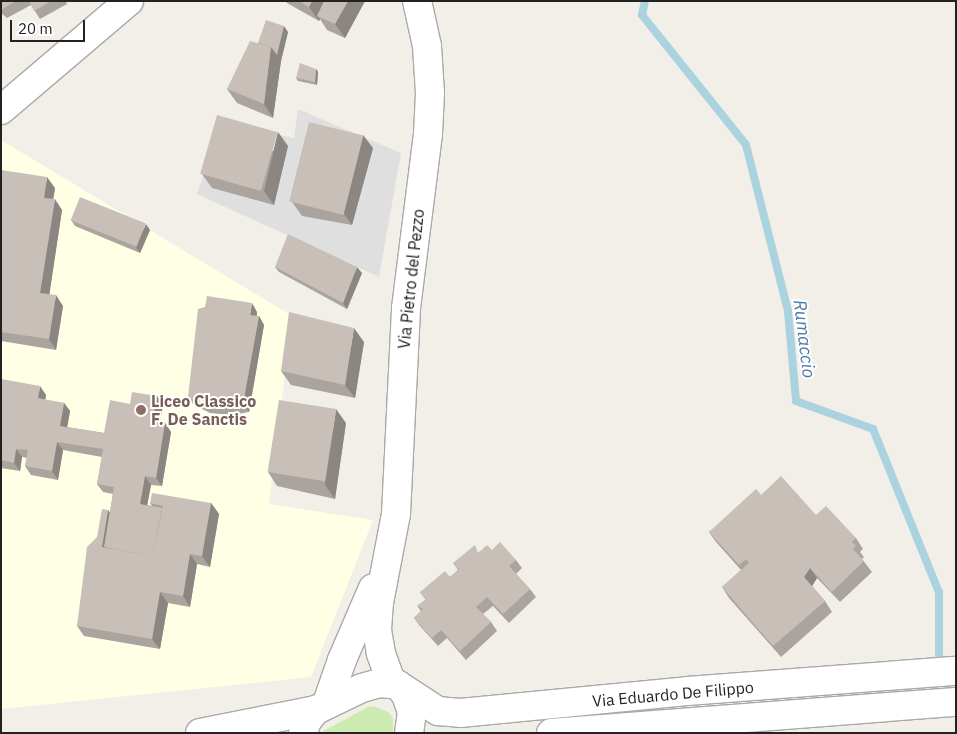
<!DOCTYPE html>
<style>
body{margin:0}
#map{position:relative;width:957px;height:734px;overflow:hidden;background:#f2efe9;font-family:"IBM Plex Sans",sans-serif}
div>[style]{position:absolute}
.residential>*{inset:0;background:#e0dfdf}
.education>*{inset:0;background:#ffffe5}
.grass>*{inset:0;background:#cdebb0}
.stream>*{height:8px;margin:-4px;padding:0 4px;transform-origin:4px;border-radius:4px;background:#aad3df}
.roads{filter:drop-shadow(1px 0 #a9a9a9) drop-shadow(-1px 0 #a9a9a9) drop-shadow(0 1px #a9a9a9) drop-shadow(0 -1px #a9a9a9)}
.minor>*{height:28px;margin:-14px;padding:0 14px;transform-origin:14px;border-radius:14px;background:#fff}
.tertiary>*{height:28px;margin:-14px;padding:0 14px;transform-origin:14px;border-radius:14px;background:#fff}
.wall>*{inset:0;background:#aba49e}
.shaded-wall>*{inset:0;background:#8b8681}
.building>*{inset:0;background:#c7bfb8;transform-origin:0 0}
.dots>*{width:14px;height:14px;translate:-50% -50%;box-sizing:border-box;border:2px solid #fff;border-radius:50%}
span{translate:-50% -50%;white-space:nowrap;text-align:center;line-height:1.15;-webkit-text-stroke:4px #fff;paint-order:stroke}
.street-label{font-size:16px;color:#222}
.education-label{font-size:16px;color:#785e54;font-weight:700}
.left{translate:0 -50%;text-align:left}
.water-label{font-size:18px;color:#4a7aab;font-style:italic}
.frame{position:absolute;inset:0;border:2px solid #222;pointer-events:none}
.scale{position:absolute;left:10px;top:20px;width:75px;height:22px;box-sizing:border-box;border:2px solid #222;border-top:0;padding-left:6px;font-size:15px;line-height:18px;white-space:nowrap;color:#222;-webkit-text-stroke:4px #fff;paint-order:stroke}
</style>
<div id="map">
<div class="residential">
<div style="clip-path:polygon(298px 109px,401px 153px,379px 277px,197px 194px,221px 123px,294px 138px)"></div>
</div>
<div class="education">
<div style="clip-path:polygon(1px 140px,292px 316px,269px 504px,373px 520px,311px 677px,1px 709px)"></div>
</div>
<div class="grass">
<div style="clip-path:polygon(374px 706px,388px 712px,393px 718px,393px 733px,320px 733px,368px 707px)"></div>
</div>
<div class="stream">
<div style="left:645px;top:1px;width:14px;rotate:102deg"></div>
<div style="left:642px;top:15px;width:166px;rotate:51.3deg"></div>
<div style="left:746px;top:145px;width:171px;rotate:75.8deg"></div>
<div style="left:788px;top:311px;width:90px;rotate:84.9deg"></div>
<div style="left:796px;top:401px;width:82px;rotate:20deg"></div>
<div style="left:873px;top:429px;width:176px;rotate:68deg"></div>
<div style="left:939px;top:592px;width:63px;rotate:90deg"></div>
</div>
<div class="roads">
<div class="minor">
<div style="left:1px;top:110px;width:168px;rotate:-40.4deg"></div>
</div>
<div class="tertiary">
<div style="left:392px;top:684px;width:33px;rotate:-110deg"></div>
<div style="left:381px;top:653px;width:23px;rotate:-100deg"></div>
<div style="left:377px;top:630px;width:27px;rotate:-86deg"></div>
<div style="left:379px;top:603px;width:91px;rotate:-79.2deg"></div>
<div style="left:396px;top:514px;width:206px;rotate:-87.2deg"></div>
<div style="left:406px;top:308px;width:175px;rotate:-82.8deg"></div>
<div style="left:428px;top:134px;width:41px;rotate:-87.2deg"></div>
<div style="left:430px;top:93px;width:47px;rotate:-93.7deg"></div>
<div style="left:427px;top:46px;width:46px;rotate:-102.5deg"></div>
<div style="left:398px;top:685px;width:48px;rotate:33deg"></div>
<div style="left:438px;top:711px;width:22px;rotate:5deg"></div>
<div style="left:460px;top:713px;width:228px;rotate:-5.5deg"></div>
<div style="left:687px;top:691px;width:270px;rotate:-4.3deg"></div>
<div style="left:327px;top:703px;width:46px;rotate:-70.8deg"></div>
<div style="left:342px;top:660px;width:78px;rotate:-66.7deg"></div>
<div style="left:200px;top:733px;width:118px;rotate:-11.2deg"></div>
<div style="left:303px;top:733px;width:13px;rotate:-72deg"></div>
<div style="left:307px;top:721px;width:14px;rotate:-51deg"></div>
<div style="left:316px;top:710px;width:51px;rotate:-25.6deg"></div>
<div style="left:362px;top:688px;width:19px;rotate:-16deg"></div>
<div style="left:380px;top:683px;width:18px;rotate:6deg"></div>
<div style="left:398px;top:685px;width:13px;rotate:51deg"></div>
<div style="left:406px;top:695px;width:18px;rotate:71deg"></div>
<div style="left:412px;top:712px;width:21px;rotate:98deg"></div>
<div style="left:551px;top:733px;width:406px;rotate:-4.4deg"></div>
</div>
</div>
<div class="wall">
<div style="clip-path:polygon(1px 1px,66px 1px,67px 4px,40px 19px,31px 5px,7px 18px,1px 13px)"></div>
<div style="clip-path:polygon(286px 1px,365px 1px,345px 38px,327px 30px,320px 19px,319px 21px,287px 3px)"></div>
<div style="clip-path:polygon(288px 32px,281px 61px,273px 118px,237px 103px,227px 89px,258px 43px)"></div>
<div style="clip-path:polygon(316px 69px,318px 72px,317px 85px,298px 81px,296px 78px)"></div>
<div style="clip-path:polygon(288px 146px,274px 205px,212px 188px,202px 174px)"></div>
<div style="clip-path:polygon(373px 148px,352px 225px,302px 216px,292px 202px)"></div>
<div style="clip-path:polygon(1px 170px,55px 188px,53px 199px,62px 210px,49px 294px,63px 306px,56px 350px,1px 341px)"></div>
<div style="clip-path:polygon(71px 220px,150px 230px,140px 253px,75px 226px)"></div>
<div style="clip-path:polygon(275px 267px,362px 273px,347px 309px,279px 272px)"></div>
<div style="clip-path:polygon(257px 312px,257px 316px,259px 316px,264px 325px,249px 412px,232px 415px,210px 413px,194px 405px,188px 397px)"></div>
<div style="clip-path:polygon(364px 342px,355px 398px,291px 385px,281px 371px)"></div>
<div style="clip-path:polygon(1px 379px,46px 395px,45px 400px,64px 403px,70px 411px,67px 427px,104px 433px,130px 404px,157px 396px,163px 405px,160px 422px,165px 423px,171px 432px,162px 486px,151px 485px,147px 505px,152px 506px,150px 503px,211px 503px,219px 514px,210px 567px,197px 564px,190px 607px,168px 603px,160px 649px,84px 636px,77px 626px,97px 537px,108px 510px,110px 513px,113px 494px,103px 492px,97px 484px,102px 457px,63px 450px,58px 480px,31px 475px,25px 466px,27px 458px,22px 457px,20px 471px,1px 468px)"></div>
<div style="clip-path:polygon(346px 423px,335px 499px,277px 486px,268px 472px)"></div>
<div style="clip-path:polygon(761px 495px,816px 515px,856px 538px,863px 549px,860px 552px,864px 557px,862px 559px,872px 572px,840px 602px,817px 578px,812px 586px,825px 601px,832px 612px,781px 657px,729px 598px,722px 587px,741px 570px,716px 542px,709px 532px)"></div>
<div style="clip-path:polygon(492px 550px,516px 560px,522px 568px,516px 574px,530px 589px,536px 597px,509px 623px,493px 606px,483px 614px,491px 622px,497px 631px,466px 660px,447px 638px,438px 646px,420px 626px,414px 618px,421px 611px,417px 606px,426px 600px,420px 592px,450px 577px,458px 570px,453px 563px,480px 552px)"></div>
</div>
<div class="shaded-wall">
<div style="clip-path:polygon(312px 1px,328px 1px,317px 16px,320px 19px,319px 21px,309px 7px)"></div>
<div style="clip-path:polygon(348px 1px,365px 1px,345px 38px,335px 24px)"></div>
<div style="clip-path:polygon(284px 26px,288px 32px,281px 61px,273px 118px,264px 104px,271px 47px)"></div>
<div style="clip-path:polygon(316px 69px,318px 72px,317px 85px,315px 82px)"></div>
<div style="clip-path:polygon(278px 132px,288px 146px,274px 205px,264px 191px)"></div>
<div style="clip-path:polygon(363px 135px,373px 148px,352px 225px,342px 211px)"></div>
<div style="clip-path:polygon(47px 177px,55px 188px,52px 208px,44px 198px)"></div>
<div style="clip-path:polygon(55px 199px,62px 210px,48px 304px,40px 293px)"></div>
<div style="clip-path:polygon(146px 224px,150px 230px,140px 253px,136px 247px)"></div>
<div style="clip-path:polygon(357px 267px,362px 273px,347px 309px,343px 303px)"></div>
<div style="clip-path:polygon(56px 295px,63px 306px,56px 350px,49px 339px)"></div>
<div style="clip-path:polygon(252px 303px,257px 312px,255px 323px,250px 315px)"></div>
<div style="clip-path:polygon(259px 316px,264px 325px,249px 412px,243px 404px)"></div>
<div style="clip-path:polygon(354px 328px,364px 342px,355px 398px,345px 385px)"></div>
<div style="clip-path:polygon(40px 386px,46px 395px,44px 407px,38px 398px)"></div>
<div style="clip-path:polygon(157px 396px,163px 405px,159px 429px,153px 421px)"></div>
<div style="clip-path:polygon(64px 403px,70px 411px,66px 434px,60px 426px)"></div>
<div style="clip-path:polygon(336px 409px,346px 423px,335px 499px,325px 485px)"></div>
<div style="clip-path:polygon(165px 423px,171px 432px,162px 486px,156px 478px)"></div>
<div style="clip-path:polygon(57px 442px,63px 450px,58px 480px,52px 471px)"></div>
<div style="clip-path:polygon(16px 449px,22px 457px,20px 471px,14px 463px)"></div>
<div style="clip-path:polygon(145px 476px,151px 485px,146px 512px,140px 504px)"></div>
<div style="clip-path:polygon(211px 503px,219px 514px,210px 567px,202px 556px)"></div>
<div style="clip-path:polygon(108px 510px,116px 521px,111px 550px,102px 547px)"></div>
<div style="clip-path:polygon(190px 554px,197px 564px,190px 607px,183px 596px)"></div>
<div style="clip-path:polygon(810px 568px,817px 578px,811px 588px,804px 577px)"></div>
<div style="clip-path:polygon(160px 592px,168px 603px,160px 649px,152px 639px)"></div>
</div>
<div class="building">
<div style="clip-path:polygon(1px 1px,16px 1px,1px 10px)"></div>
<div style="clip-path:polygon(29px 1px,51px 1px,34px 11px)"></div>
<div style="clip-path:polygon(299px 1px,312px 1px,309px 7px)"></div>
<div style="clip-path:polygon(324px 1px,348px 1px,335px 24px,317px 16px)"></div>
<div style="clip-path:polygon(266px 20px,284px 26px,277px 55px,271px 47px,258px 43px)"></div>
<div style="clip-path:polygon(250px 41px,271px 47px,264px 104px,227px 89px)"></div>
<div style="clip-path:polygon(300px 63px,316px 69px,315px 82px,296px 78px)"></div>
<div style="left:217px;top:115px;width:63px;height:61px;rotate:16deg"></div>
<div style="left:309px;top:122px;width:56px;height:82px;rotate:14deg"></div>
<div style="clip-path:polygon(1px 170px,47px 177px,44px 198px,55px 199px,40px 293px,56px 295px,49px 339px,1px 332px)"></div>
<div style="left:80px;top:197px;width:71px;height:25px;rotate:22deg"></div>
<div style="clip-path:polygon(288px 234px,357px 267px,343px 303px,275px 267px)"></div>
<div style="clip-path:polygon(207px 296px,252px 303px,250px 315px,259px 316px,243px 404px,226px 407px,204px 405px,188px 397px,198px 309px,205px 307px)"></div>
<div style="clip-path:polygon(289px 312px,354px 328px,345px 385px,281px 371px)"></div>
<div style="clip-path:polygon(1px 379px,40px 386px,38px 398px,64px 403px,60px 426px,104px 433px,110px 400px,130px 404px,132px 392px,157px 396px,153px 421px,165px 423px,156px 478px,145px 476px,140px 504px,162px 508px,152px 556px,104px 547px,114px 487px,97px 484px,103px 449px,57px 442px,52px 471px,25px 466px,28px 450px,16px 449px,14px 463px,1px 460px)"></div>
<div style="left:279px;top:400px;width:58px;height:73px;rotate:9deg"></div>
<div style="clip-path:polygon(781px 476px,816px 515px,826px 506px,856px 538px,852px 542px,856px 546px,853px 549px,864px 561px,832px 592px,810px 568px,804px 577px,825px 601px,773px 646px,722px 587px,749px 563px,746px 559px,739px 565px,709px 532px,756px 489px,761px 495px)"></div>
<div style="clip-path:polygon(152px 493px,211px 503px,202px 556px,190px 554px,183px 596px,160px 592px,152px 639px,77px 626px,87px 547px,97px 537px,102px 509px,108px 510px,102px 547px,152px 556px,163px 506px,150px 503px)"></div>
<div style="clip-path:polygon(500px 542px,516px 560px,509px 566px,530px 589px,503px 614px,487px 597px,476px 607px,491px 622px,460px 651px,441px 630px,432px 638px,414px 618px,423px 609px,417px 606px,426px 599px,420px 592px,445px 571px,450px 577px,459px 570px,453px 563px,475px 545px,478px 553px,487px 545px,492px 550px)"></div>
</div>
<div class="dots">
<div style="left:141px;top:410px;background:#8d6e63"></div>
</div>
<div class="street-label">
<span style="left:411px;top:279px;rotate:-84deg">Via Pietro del Pezzo</span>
<span style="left:673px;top:694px;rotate:-5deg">Via Eduardo De Filippo</span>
</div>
<div class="education-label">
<span class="left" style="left:151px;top:410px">Liceo Classico<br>F. De Sanctis</span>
</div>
<div class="water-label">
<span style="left:804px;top:339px;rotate:83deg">Rumaccio</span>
</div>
<div class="frame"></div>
<div class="scale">20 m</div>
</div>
